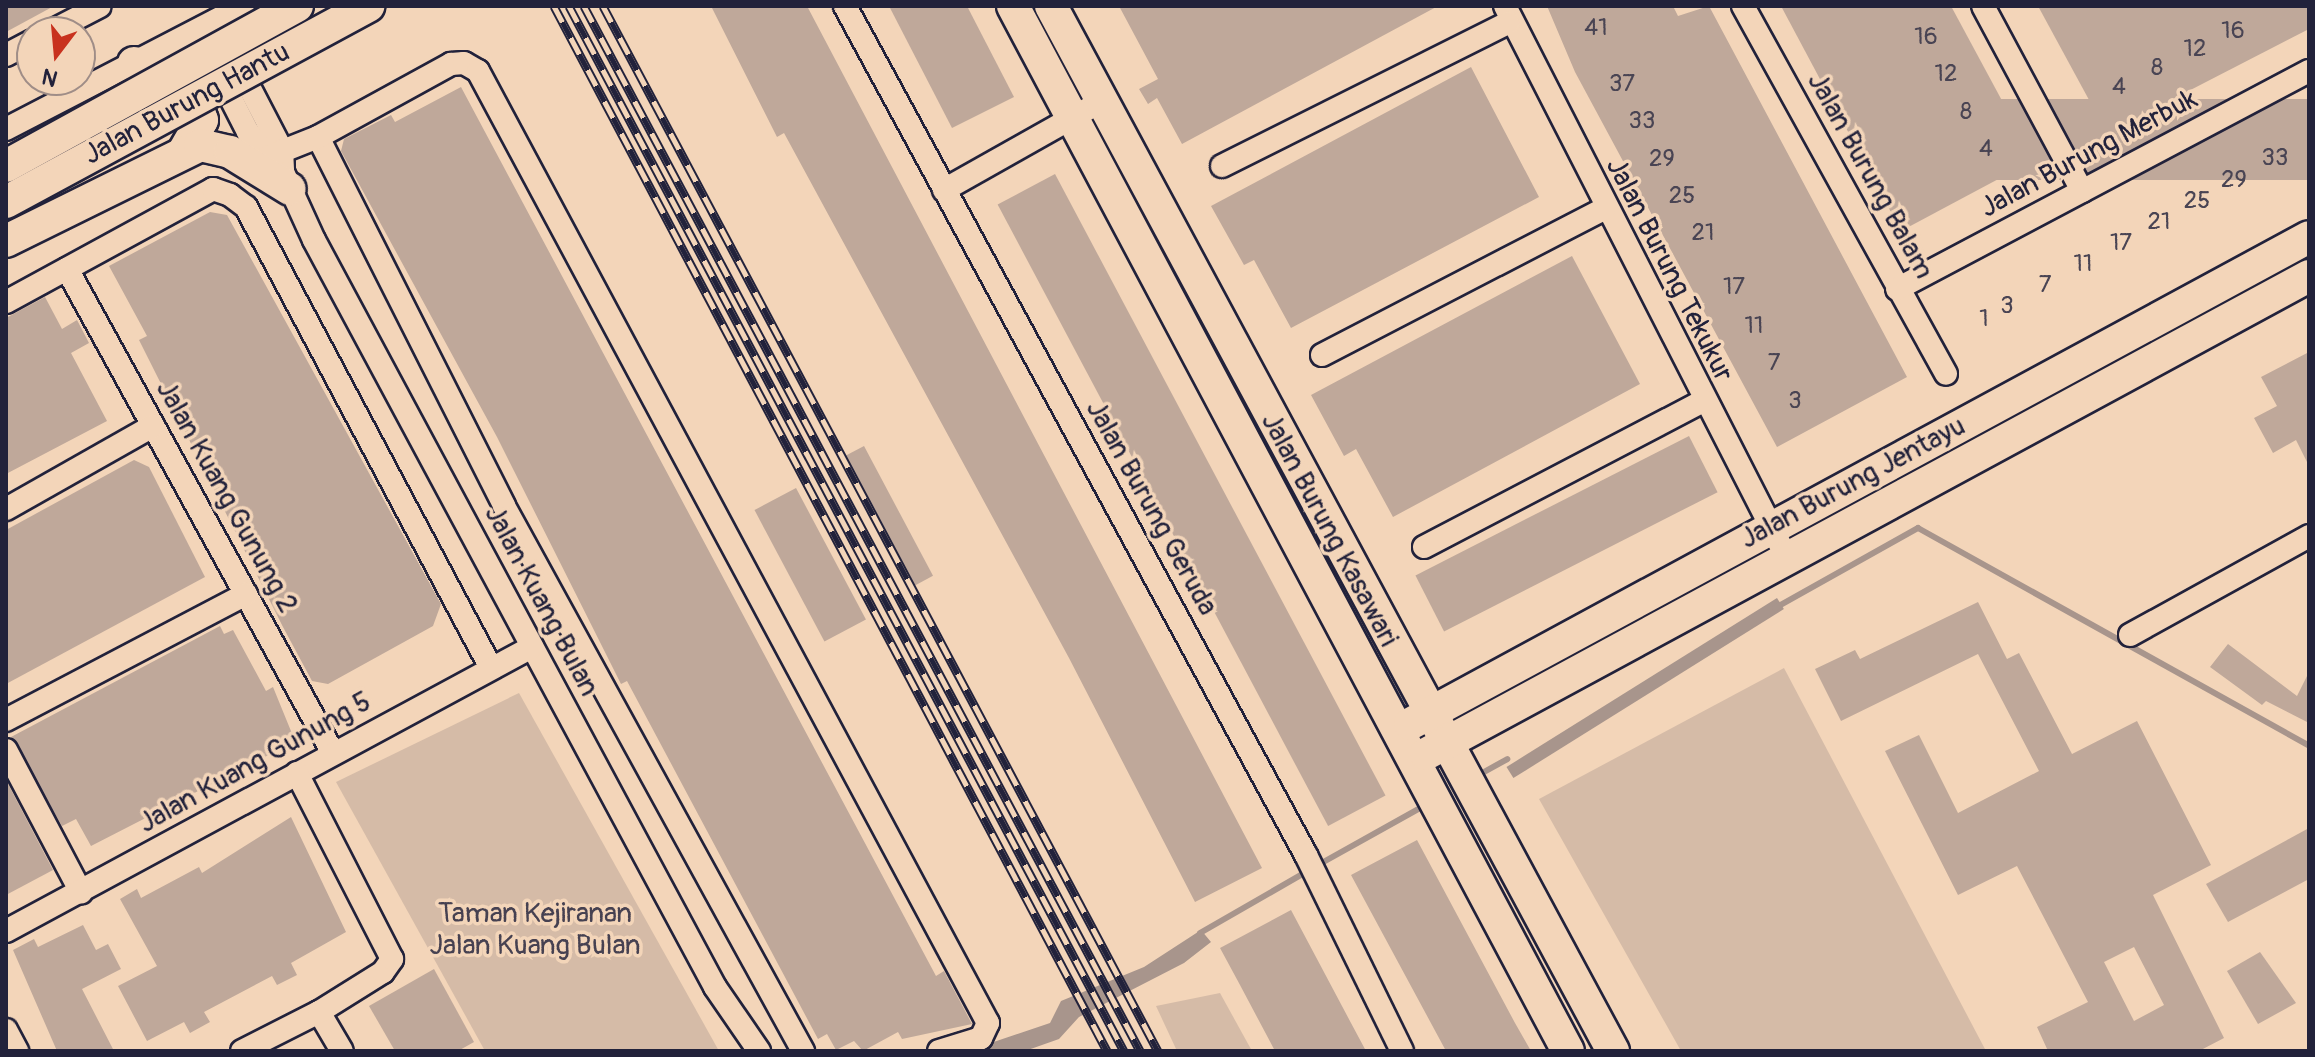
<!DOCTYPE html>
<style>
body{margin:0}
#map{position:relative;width:2315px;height:1057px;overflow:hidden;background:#f3d5b9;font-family:Pangolin,sans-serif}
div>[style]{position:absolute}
.green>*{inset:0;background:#d5bba7}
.water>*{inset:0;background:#a8958c;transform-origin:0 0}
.stream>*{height:6px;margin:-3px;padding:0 3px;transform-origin:3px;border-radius:3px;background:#a8958c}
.building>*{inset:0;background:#bfa89a;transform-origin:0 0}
.roads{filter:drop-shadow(2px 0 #22223b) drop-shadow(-2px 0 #22223b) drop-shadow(0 2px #22223b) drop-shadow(0 -2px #22223b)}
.street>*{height:22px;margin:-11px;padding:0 11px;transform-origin:11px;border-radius:11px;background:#f3d5b9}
.secondary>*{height:32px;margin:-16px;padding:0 16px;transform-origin:16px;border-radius:16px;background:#f3d5b9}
.rail>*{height:9px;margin-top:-4.5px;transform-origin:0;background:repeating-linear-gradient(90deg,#f3d5b9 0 18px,#22223b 0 36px);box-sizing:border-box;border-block:2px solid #22223b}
.bridges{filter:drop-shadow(2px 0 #22223b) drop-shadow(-2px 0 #22223b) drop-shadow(0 2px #22223b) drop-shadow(0 -2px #22223b)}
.secondary-bridge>*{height:32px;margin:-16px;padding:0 16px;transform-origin:16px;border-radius:16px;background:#f3d5b9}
span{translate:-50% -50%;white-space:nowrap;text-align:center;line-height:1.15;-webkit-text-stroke:7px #f3d5b9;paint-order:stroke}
.number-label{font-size:24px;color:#494453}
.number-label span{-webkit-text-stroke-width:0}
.street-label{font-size:28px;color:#22223b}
.park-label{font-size:28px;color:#464151}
.frame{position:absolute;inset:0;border:8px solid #22223b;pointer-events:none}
.north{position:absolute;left:16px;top:16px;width:80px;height:80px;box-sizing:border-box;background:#f3d5b9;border:2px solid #9f8d87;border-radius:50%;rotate:196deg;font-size:22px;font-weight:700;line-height:32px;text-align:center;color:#22223b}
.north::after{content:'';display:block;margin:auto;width:28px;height:36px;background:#c8321e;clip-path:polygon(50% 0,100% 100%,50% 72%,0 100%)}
</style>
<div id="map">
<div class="green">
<div style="clip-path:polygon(1784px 668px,1986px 1051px,1681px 1051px,1539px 799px)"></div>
<div style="clip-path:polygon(519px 693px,719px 1051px,485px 1051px,336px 782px)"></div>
<div style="clip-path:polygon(1220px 993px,1252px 1051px,1177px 1051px,1156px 1006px)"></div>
</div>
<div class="water">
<div style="left:1777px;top:598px;width:13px;height:319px;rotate:58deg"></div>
<div style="clip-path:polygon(1201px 930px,1211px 942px,1184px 963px,1079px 1017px,1059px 1039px,1025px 1051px,967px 1051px,1050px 1023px,1061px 1001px,1144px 967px)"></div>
</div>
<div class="stream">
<div style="left:1775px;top:608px;width:164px;rotate:-29.2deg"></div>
<div style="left:1918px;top:528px;width:448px;rotate:29.1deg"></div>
<div style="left:1475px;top:777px;width:37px;rotate:-29deg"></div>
<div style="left:1318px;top:865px;width:125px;rotate:-29.2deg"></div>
<div style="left:1200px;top:933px;width:125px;rotate:-29.9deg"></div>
</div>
<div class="building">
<div style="clip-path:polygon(6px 6px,54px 6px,6px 32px)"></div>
<div style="clip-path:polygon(711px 6px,807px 6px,1262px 868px,1195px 902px,1069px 658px,784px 133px,777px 137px)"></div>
<div style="clip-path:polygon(889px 6px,967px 6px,1014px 97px,952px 128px)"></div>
<div style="clip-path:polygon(1119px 6px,1438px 6px,1182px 144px,1157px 98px,1148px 104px,1139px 89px,1158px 79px)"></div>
<div style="clip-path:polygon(1547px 6px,1673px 6px,1678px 16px,1709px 6px,1907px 377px,1777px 447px,1575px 72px)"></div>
<div style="clip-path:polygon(1781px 6px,1951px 6px,2034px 160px,1901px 231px)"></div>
<div style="clip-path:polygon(2038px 6px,2309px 6px,2309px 29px,2107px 133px)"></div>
<div style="clip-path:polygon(1471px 67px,1539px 197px,1291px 328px,1254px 260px,1244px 265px,1211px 206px)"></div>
<div style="clip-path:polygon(461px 87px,936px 976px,944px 971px,972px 1024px,902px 1039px,898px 1032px,863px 1051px,854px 1041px,836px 1050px,827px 1034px,818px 1039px,627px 681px,621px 684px,497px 437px,341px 151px,344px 139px,391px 115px,395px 122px)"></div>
<div style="left:2309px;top:99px;width:81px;height:406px;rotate:90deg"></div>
<div style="left:1055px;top:174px;width:704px;height:65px;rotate:62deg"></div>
<div style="clip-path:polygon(210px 212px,227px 215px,441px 604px,433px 626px,328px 684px,312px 681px,283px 627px,139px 340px,147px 336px,109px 266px)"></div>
<div style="clip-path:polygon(1572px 256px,1640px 384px,1393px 517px,1356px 449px,1344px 456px,1311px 395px)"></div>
<div style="clip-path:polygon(45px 297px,62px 329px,77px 320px,89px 343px,71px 353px,107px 421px,6px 474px,6px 318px)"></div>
<div style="clip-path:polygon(2309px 352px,2309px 466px,2296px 440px,2273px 453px,2254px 418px,2277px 406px,2261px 377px)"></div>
<div style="left:1689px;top:436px;width:63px;height:307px;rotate:63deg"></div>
<div style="left:864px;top:446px;width:147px;height:21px;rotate:62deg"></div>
<div style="clip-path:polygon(134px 460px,149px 467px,205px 577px,6px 684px,6px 530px)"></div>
<div style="left:796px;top:488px;width:149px;height:47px;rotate:62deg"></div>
<div style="clip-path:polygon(evenodd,1978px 602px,2007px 659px,2019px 653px,2072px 754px,2137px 721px,2211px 865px,2153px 895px,2224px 1038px,2199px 1051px,2048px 1051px,2037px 1027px,2088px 1002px,2017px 866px,1958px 895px,1885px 751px,1919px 735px,1958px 813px,2039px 771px,1978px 654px,1841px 721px,1815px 669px,1855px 650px,1860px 659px,1978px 602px,2134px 947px,2164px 1005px,2134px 1021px,2104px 962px,2134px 947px)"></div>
<div style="clip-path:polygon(220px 626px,224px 634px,233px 630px,266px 691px,273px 687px,293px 736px,283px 741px,286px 746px,91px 846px,76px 819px,62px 826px,11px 737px)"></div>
<div style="clip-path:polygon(2228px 644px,2297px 696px,2309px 672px,2309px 723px,2266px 701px,2262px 705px,2210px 667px)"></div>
<div style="clip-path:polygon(6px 780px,53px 870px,6px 895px)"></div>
<div style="clip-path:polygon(291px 817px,346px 932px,291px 963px,297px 975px,277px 985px,272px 976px,204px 1012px,210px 1022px,190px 1033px,184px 1022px,147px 1041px,118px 986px,157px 966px,120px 899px,137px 889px,141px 898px,199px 867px,202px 873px)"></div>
<div style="clip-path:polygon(2309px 828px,2309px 879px,2228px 922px,2206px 884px)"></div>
<div style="clip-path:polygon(1417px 840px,1515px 1023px,1531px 1051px,1446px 1051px,1351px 875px)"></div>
<div style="clip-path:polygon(1291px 910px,1351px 1023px,1366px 1051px,1275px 1051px,1240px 985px,1220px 948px)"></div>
<div style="clip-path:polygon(83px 925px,96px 950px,108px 944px,121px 969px,82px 989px,114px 1051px,57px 1051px,13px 950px,34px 939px,38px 947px)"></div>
<div style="clip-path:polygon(2260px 952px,2296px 1003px,2258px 1024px,2227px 971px)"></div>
<div style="clip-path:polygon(434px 969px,474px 1042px,458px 1051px,395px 1051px,369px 1006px)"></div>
</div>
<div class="roads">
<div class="street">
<div style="left:845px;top:6px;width:966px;rotate:61.5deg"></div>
<div style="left:1306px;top:855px;width:218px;rotate:63.9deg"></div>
<div style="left:1505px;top:6px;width:620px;rotate:62.94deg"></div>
<div style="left:1743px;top:6px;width:420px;rotate:61.1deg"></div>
<div style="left:1983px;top:6px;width:210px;rotate:61.8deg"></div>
<div style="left:215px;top:21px;width:145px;rotate:62.6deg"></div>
<div style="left:282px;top:150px;width:22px;rotate:87deg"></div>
<div style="left:283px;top:172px;width:75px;rotate:65.5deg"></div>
<div style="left:314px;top:240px;width:848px;rotate:61.77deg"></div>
<div style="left:715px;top:987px;width:78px;rotate:55.5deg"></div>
<div style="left:50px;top:32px;width:56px;rotate:-27.5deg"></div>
<div style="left:6px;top:55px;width:30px;rotate:-28deg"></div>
<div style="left:217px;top:71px;width:68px;rotate:63.1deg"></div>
<div style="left:248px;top:132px;width:45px;rotate:51.3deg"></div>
<div style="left:6px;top:129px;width:267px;rotate:-27.4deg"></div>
<div style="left:318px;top:137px;width:413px;rotate:63.2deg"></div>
<div style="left:504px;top:506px;width:622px;rotate:61.25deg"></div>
<div style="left:265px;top:158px;width:57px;rotate:-21.6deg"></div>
<div style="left:318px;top:137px;width:152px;rotate:-28.8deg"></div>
<div style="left:451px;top:64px;width:13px;rotate:-4deg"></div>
<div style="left:464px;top:63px;width:16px;rotate:30deg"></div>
<div style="left:478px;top:71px;width:1080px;rotate:61.82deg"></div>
<div style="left:988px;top:1023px;width:17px;rotate:115deg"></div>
<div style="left:981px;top:1038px;width:44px;rotate:162.8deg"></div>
<div style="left:1222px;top:166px;width:320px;rotate:-26.6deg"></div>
<div style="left:944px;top:190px;width:181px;rotate:-29.4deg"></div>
<div style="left:67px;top:269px;width:552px;rotate:61.21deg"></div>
<div style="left:1897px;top:289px;width:466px;rotate:-27.9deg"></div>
<div style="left:6px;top:302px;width:236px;rotate:-28.6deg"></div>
<div style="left:213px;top:189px;width:18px;rotate:19deg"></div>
<div style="left:230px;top:195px;width:20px;rotate:37deg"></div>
<div style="left:246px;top:207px;width:522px;rotate:62.01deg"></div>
<div style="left:1322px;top:355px;width:318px;rotate:-27.4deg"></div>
<div style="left:6px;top:509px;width:169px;rotate:-29.5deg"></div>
<div style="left:1424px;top:547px;width:315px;rotate:-27.6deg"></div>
<div style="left:2130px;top:635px;width:205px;rotate:-28.9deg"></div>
<div style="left:6px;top:720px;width:271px;rotate:-27.7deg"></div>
<div style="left:6px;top:750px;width:161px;rotate:62.2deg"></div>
<div style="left:6px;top:931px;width:598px;rotate:-28.37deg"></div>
<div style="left:319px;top:1012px;width:45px;rotate:59.5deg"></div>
<div style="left:6px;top:1030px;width:24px;rotate:62deg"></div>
<div style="left:242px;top:1051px;width:86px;rotate:-26.9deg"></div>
<div style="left:319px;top:1012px;width:75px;rotate:-32deg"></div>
<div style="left:383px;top:972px;width:16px;rotate:-55deg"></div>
<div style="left:392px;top:959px;width:209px;rotate:-117.1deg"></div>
</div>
<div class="secondary">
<div style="left:1013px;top:6px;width:1183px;rotate:62.03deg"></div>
<div style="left:1051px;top:6px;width:1187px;rotate:61.73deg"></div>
<div style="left:134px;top:63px;width:38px;rotate:9deg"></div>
<div style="left:172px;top:69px;width:25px;rotate:40deg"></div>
<div style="left:191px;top:85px;width:37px;rotate:73deg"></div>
<div style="left:202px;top:120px;width:34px;rotate:120deg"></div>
<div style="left:6px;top:241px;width:216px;rotate:-26.3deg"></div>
<div style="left:200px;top:145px;width:31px;rotate:13deg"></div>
<div style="left:230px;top:152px;width:70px;rotate:31.7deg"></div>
<div style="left:1410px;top:724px;width:1022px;rotate:-28.44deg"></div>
<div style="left:1426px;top:754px;width:1004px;rotate:-28.43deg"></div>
</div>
</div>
<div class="rail">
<div style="left:554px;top:6px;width:1182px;rotate:62.11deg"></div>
<div style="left:569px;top:6px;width:1183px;rotate:62.03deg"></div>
<div style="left:584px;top:6px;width:1184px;rotate:61.98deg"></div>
<div style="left:603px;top:6px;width:1183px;rotate:62.03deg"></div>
</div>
<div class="bridges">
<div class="secondary-bridge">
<div style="left:6px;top:166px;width:332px;rotate:-28.8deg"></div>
<div style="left:6px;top:202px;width:412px;rotate:-28.4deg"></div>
</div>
</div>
<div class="number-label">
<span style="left:1596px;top:28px">41</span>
<span style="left:2233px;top:31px">16</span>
<span style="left:1926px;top:37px">16</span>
<span style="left:2195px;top:49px">12</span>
<span style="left:2157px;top:68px">8</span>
<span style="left:1946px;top:74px">12</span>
<span style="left:1622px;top:84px">37</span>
<span style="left:2119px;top:87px">4</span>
<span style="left:1966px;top:112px">8</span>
<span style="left:1642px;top:121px">33</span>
<span style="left:1986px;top:149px">4</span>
<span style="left:2275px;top:158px">33</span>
<span style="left:1662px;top:159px">29</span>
<span style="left:2234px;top:180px">29</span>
<span style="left:1682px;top:196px">25</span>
<span style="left:2197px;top:201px">25</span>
<span style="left:2159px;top:222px">21</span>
<span style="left:1703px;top:233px">21</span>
<span style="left:2121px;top:243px">17</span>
<span style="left:2083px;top:264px">11</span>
<span style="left:2045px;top:285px">7</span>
<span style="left:1734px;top:287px">17</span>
<span style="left:2007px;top:306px">3</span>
<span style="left:1984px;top:319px">1</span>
<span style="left:1754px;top:326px">11</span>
<span style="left:1774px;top:363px">7</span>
<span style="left:1795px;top:401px">3</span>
</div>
<div class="street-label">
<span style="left:187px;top:104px;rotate:-28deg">Jalan Burung Hantu</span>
<span style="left:2089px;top:154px;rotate:-28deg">Jalan Burung Merbuk</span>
<span style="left:1870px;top:176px;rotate:61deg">Jalan Burung Balam</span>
<span style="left:1669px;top:270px;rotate:63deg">Jalan Burung Tekukur</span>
<span style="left:1853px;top:483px;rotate:-28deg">Jalan Burung Jentayu</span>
<span style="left:226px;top:497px;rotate:61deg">Jalan Kuang Gunung 2</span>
<span style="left:1151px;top:508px;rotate:61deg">Jalan Burung Geruda</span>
<span style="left:1329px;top:530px;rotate:62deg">Jalan Burung Kasawari</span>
<span style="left:541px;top:601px;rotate:62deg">Jalan Kuang Bulan</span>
<span style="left:255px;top:763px;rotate:-29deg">Jalan Kuang Gunung 5</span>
</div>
<div class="park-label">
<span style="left:535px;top:930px">Taman Kejiranan<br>Jalan Kuang Bulan</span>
</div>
<div class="frame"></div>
<div class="north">N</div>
</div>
